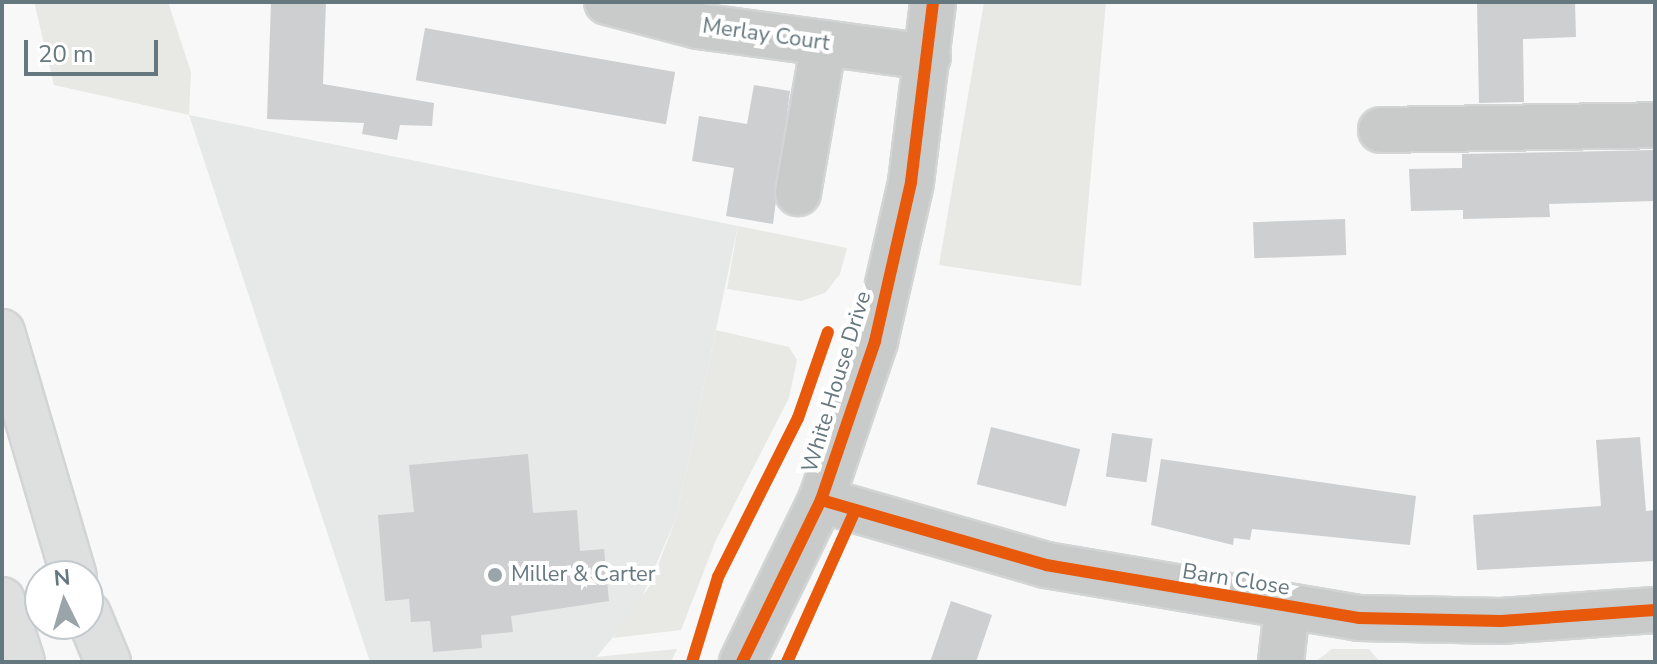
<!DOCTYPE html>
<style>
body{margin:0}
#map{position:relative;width:1657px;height:664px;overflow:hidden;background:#f8f8f8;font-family:"Nunito Sans",sans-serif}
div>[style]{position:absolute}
.built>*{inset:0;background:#e7e8e8}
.green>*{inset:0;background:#e8e9e5}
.building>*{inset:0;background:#cdcfd0;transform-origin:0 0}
.roads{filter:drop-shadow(2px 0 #d3d4d5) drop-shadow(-2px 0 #d3d4d5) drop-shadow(0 2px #d3d4d5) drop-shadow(0 -2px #d3d4d5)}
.minor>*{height:44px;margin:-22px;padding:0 22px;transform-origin:22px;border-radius:22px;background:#c9cbcb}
.major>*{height:44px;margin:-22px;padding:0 22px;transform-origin:22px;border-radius:22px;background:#dedfdf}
.cycleway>*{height:12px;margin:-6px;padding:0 6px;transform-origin:6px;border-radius:6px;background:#e8590c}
.dots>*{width:22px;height:22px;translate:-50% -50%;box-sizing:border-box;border:4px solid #fff;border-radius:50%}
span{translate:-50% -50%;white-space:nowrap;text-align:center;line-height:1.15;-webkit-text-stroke:8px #fff;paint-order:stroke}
.street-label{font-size:22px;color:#66787f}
.poi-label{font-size:22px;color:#66787f}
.left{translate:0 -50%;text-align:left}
.frame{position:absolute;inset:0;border:4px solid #66787f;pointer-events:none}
.north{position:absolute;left:24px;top:560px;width:80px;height:80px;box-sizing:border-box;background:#fff;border:2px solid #c2c9cc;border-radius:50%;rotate:355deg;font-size:22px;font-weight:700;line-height:32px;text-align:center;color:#66787f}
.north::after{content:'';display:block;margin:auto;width:28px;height:36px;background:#99a5a9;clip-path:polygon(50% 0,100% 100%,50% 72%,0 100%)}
.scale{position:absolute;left:24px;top:40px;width:134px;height:36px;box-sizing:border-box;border:4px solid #66787f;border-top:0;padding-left:10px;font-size:24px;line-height:28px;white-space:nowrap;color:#66787f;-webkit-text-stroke:6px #fff;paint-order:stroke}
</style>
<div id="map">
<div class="built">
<i style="clip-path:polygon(189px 115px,738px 226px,676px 518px,637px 609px,592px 662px,370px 662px)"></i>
</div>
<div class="green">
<i style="clip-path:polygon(34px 2px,168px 2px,191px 72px,189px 115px,54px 85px)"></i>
<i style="clip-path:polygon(984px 2px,1106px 2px,1081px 286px,939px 265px)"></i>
<i style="clip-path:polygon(738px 226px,847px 248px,840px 274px,825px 293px,801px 301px,727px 289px)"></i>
<i style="clip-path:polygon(716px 330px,789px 347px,797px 360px,789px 398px,716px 540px,681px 630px,613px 638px,651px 584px,676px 518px)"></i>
<i style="clip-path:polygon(677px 649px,671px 662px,592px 662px,595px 657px)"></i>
<i style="clip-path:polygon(1332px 649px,1369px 649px,1380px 662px,1315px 662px)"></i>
</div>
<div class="building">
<i style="clip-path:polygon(271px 2px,326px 2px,323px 84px,434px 103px,432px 126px,400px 125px,397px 140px,362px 134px,364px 123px,267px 119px)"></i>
<i style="clip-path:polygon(1477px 2px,1575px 2px,1576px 37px,1523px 39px,1524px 102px,1479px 103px)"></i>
<i style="left:425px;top:28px;width:254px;height:53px;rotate:10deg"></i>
<i style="clip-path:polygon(754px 85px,790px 91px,773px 224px,726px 216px,734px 168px,692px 161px,699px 116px,747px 124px)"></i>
<i style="clip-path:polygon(1655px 150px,1655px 201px,1549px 204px,1550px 217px,1463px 219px,1463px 210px,1411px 211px,1409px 169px,1462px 168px,1462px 154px)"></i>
<i style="left:1345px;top:219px;width:36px;height:92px;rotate:88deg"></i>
<i style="left:991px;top:427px;width:92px;height:59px;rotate:14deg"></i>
<i style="left:1112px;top:433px;width:41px;height:44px;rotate:8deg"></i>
<i style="clip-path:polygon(1640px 437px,1646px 511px,1655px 510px,1655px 561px,1477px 570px,1473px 515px,1601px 506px,1596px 440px)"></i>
<i style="clip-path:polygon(528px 454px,533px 513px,577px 510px,580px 551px,604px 549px,609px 601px,511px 616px,513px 632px,481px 635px,482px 648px,433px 652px,430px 621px,411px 622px,409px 599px,385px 601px,378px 515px,414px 512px,409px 465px)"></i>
<i style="clip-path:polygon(1161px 459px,1416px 496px,1410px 545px,1252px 529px,1250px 540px,1234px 538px,1233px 545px,1151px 525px)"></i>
<i style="clip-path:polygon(951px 601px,992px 615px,976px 662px,930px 662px)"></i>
</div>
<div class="roads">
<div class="minor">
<i style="left:607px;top:2px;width:94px;rotate:14.8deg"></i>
<i style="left:698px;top:26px;width:232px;rotate:7.7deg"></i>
<i style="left:1381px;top:130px;width:274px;rotate:-1deg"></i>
<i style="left:798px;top:193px;width:152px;rotate:-80.2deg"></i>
<i style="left:821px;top:500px;width:234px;rotate:16.1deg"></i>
<i style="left:1046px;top:565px;width:317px;rotate:9.6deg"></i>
<i style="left:1359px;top:618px;width:142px;rotate:1.2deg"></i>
<i style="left:1501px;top:621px;width:154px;rotate:-4.1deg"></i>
<i style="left:742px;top:662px;width:180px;rotate:-64deg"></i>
<i style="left:821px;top:500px;width:168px;rotate:-71.2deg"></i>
<i style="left:875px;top:341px;width:163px;rotate:-77.2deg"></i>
<i style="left:911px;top:182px;width:181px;rotate:-83deg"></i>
<i style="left:1281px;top:662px;width:53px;rotate:-83.5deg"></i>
</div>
<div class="major">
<i style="left:2px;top:332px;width:254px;rotate:73.6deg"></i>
<i style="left:2px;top:600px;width:65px;rotate:72.1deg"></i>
<i style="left:88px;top:614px;width:52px;rotate:67.4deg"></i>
</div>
</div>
<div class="cycleway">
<i style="left:821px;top:500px;width:234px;rotate:16.1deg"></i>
<i style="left:1046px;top:565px;width:317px;rotate:9.6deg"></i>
<i style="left:1359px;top:618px;width:142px;rotate:1.2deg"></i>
<i style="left:1501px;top:621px;width:154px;rotate:-4.1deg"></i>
<i style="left:692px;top:662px;width:89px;rotate:-73deg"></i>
<i style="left:718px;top:577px;width:178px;rotate:-63.3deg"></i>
<i style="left:798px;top:418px;width:91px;rotate:-70.8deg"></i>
<i style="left:742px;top:662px;width:180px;rotate:-64deg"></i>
<i style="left:821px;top:500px;width:168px;rotate:-71.2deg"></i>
<i style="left:875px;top:341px;width:163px;rotate:-77.2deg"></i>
<i style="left:911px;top:182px;width:181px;rotate:-83deg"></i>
<i style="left:787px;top:662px;width:166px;rotate:-65.8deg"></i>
</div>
<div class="dots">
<i style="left:495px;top:575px;background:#99a5a9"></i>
</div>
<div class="street-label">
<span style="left:766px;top:35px;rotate:8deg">Merlay Court</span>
<span style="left:837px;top:382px;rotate:-73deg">White House Drive</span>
<span style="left:1236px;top:580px;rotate:9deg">Barn Close</span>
</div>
<div class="poi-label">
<span class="left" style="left:511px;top:575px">Miller &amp; Carter</span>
</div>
<div class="frame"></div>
<div class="north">N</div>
<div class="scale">20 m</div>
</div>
